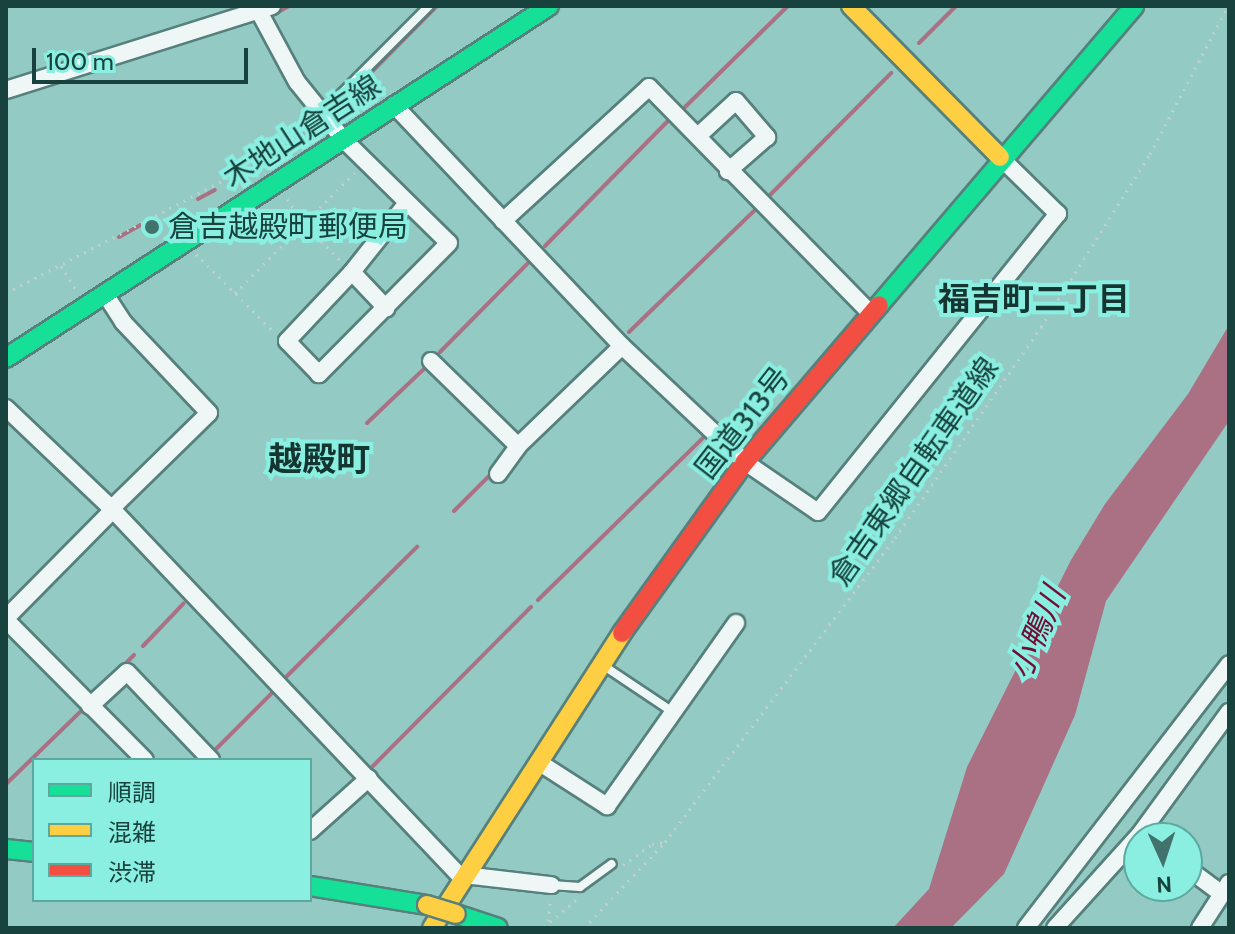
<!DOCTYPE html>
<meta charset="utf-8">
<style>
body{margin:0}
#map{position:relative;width:1235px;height:934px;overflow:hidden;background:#93cac3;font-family:Cabin,"Noto Sans JP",sans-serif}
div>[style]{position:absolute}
.water>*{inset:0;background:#aa7083}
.stream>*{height:4px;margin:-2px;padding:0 2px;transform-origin:2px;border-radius:2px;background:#aa7083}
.path>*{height:3px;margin-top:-1.5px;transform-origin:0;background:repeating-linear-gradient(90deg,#bfd1cf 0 2px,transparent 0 8px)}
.roads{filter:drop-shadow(2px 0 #56807c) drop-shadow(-2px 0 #56807c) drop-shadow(0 2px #56807c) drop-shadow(0 -2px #56807c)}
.lane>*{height:8px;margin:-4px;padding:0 4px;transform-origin:4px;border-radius:4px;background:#eff7f6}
.street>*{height:16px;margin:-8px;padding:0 8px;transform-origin:8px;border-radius:8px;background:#eff7f6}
.fast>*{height:18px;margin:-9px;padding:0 9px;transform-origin:9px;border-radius:9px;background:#16e098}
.slow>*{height:18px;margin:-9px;padding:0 9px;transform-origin:9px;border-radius:9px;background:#ffcf43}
.jam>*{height:18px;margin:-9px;padding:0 9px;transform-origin:9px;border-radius:9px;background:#f24e42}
.bridges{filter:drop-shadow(2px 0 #56807c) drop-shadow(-2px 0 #56807c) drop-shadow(0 2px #56807c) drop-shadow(0 -2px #56807c)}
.slow-bridge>*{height:18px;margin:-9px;padding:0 9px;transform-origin:9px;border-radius:9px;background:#ffcf43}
.dots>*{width:22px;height:22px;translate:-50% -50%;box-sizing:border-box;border:4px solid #8aeee1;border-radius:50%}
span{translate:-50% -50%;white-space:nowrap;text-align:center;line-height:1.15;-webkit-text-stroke:8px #8aeee1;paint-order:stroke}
.street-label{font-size:30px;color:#17423d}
.poi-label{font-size:30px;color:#17423d}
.left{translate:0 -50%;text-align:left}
.neighbourhood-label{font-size:32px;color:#153531;font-weight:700}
.water-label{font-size:32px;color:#730c34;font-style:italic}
.quarter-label{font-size:34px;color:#153531;font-weight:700}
.frame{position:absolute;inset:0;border:8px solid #17423d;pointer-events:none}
.legend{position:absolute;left:32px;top:758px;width:280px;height:144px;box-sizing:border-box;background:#8aeee1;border:2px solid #5ca99f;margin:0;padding:10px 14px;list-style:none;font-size:24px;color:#17423d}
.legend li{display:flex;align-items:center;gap:16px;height:40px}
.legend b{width:40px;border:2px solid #5ca99f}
.north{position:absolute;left:1123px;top:822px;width:80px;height:80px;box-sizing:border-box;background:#8aeee1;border:2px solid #5ca99f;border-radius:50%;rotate:177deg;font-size:22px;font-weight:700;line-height:32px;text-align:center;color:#17423d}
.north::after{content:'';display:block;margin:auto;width:28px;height:36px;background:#42726c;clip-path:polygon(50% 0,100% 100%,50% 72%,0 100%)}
.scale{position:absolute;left:32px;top:48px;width:216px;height:36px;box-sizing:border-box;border:4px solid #17423d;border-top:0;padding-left:10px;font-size:24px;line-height:28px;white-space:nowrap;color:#17423d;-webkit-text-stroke:6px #8aeee1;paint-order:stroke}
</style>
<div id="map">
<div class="water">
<i style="clip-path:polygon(1229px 325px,1229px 421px,1106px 601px,1075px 715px,1004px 874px,951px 928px,893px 928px,929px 889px,967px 767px,1071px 560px,1105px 504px,1188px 394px)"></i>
</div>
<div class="stream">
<i style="left:271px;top:16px;width:21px;rotate:-29deg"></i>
<i style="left:919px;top:43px;width:52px;rotate:-45deg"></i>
<i style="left:682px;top:110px;width:148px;rotate:-44.5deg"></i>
<i style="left:329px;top:115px;width:153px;rotate:-45.3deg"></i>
<i style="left:234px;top:181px;width:107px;rotate:-34.3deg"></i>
<i style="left:768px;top:197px;width:175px;rotate:-45.2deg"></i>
<i style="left:198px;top:199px;width:19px;rotate:-28deg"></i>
<i style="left:119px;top:237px;width:39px;rotate:-29deg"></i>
<i style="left:545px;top:246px;width:177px;rotate:-45.5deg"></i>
<i style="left:629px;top:332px;width:177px;rotate:-44.1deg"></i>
<i style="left:440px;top:352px;width:132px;rotate:-45.3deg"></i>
<i style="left:367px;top:423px;width:83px;rotate:-43.5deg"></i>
<i style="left:454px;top:511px;width:54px;rotate:-45deg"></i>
<i style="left:538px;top:600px;width:237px;rotate:-44.5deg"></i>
<i style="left:143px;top:646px;width:59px;rotate:-46.4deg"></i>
<i style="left:122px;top:667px;width:17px;rotate:-45deg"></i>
<i style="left:286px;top:677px;width:185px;rotate:-44.8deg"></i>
<i style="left:213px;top:752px;width:85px;rotate:-45deg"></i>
<i style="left:371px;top:768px;width:227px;rotate:-45.2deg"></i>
<i style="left:6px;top:784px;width:106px;rotate:-44.2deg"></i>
</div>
<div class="path">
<i style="left:287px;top:199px;width:30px;rotate:56deg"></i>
<i style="left:304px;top:224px;width:54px;rotate:45deg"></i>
<i style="left:196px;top:254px;width:112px;rotate:45deg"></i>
<i style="left:61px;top:266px;width:28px;rotate:58deg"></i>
<i style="left:6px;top:293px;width:254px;rotate:-27.4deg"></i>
<i style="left:232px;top:176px;width:93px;rotate:-34.5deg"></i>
<i style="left:235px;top:293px;width:172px;rotate:-45.2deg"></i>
<i style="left:623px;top:865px;width:36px;rotate:-36deg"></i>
<i style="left:652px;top:844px;width:12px;rotate:-9deg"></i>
<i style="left:548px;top:921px;width:20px;rotate:-84deg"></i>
<i style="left:544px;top:927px;width:45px;rotate:-40.5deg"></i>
<i style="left:584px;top:928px;width:118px;rotate:-46.7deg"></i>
<i style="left:665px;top:842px;width:381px;rotate:-52.9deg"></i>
<i style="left:895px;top:538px;width:257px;rotate:-55.3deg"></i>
<i style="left:1041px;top:327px;width:204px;rotate:-57.8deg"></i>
<i style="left:1150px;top:154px;width:167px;rotate:-62.2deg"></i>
</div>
<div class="roads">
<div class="lane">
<i style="left:323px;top:112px;width:150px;rotate:-45deg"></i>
<i style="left:607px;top:668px;width:79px;rotate:33.7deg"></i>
<i style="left:551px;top:885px;width:29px;rotate:4deg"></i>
<i style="left:580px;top:887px;width:39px;rotate:-36deg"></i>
</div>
<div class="street">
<i style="left:256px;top:6px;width:86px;rotate:61.7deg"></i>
<i style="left:297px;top:82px;width:73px;rotate:51.1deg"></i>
<i style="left:343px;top:139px;width:148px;rotate:44.5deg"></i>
<i style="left:449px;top:243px;width:185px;rotate:134.8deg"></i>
<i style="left:319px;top:374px;width:46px;rotate:-134.1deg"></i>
<i style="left:287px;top:341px;width:95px;rotate:-46.7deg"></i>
<i style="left:352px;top:272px;width:87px;rotate:-51.5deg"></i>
<i style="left:6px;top:90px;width:279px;rotate:-17.5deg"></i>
<i style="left:394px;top:105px;width:332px;rotate:46.6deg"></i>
<i style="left:622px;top:346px;width:169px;rotate:43.3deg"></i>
<i style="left:745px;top:462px;width:88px;rotate:34.4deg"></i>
<i style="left:818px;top:512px;width:383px;rotate:-51.2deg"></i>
<i style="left:1058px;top:214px;width:81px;rotate:-135.5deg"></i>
<i style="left:699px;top:135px;width:50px;rotate:-42.6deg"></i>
<i style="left:736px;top:101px;width:48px;rotate:49.3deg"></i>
<i style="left:767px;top:137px;width:52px;rotate:138.9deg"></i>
<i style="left:503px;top:221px;width:198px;rotate:-42.5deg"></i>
<i style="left:649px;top:87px;width:315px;rotate:45.6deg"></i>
<i style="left:352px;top:272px;width:50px;rotate:46.6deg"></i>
<i style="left:105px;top:294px;width:33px;rotate:57deg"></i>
<i style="left:123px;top:322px;width:125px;rotate:46.6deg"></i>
<i style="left:209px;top:413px;width:136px;rotate:135.6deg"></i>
<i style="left:431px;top:361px;width:122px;rotate:44.3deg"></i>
<i style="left:6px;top:408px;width:148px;rotate:43.6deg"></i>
<i style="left:113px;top:510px;width:507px;rotate:46.52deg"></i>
<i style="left:498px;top:474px;width:34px;rotate:-54deg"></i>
<i style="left:518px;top:446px;width:144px;rotate:-43.9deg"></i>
<i style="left:6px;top:618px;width:152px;rotate:-45.3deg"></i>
<i style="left:6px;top:620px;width:197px;rotate:45.2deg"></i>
<i style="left:90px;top:706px;width:50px;rotate:-42.6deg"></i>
<i style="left:127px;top:672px;width:122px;rotate:46.3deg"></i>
<i style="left:540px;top:763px;width:80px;rotate:32.7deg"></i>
<i style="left:607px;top:806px;width:224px;rotate:-54.8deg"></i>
<i style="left:310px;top:831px;width:79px;rotate:-41.9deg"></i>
<i style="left:1187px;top:868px;width:44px;rotate:36.6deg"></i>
<i style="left:1222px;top:894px;width:13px;rotate:-58deg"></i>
<i style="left:464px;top:875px;width:88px;rotate:6.6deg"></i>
<i style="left:1026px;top:928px;width:333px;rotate:-52.4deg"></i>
<i style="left:1055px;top:928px;width:127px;rotate:-47.9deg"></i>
<i style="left:1140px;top:834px;width:151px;rotate:-53.9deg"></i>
<i style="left:1200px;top:928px;width:40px;rotate:-57.1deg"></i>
</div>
<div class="fast">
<i style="left:879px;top:305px;width:393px;rotate:-49.5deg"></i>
<i style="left:6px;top:358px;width:647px;rotate:-32.95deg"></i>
<i style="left:6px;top:849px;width:28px;rotate:6deg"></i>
<i style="left:310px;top:886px;width:119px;rotate:9.2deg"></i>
<i style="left:456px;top:914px;width:44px;rotate:18.4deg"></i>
</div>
<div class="slow">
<i style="left:851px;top:6px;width:212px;rotate:45.4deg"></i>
<i style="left:432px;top:928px;width:351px;rotate:-57.2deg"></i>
</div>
<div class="jam">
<i style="left:622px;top:633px;width:211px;rotate:-54.3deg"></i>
<i style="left:745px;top:462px;width:206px;rotate:-49.5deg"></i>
</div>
</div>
<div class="bridges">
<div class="slow-bridge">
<i style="left:427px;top:905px;width:30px;rotate:17deg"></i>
</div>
</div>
<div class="dots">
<i style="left:152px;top:227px;background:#42726c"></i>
</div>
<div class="street-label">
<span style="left:302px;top:132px;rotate:-33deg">木地山倉吉線</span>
<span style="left:743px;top:423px;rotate:-52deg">国道313号</span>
<span style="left:914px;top:472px;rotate:-55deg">倉吉東郷自転車道線</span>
</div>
<div class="poi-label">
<span class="left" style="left:168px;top:227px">倉吉越殿町郵便局</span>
</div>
<div class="neighbourhood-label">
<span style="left:1034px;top:299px">福吉町二丁目</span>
</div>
<div class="water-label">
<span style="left:1037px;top:633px;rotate:-67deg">小鴨川</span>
</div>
<div class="quarter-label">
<span style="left:319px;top:460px">越殿町</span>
</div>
<div class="frame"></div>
<ul class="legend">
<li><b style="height:10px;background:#16e098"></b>順調</li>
<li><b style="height:10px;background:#ffcf43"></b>混雑</li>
<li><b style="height:10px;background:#f24e42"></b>渋滞</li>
</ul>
<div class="north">N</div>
<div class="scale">100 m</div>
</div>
